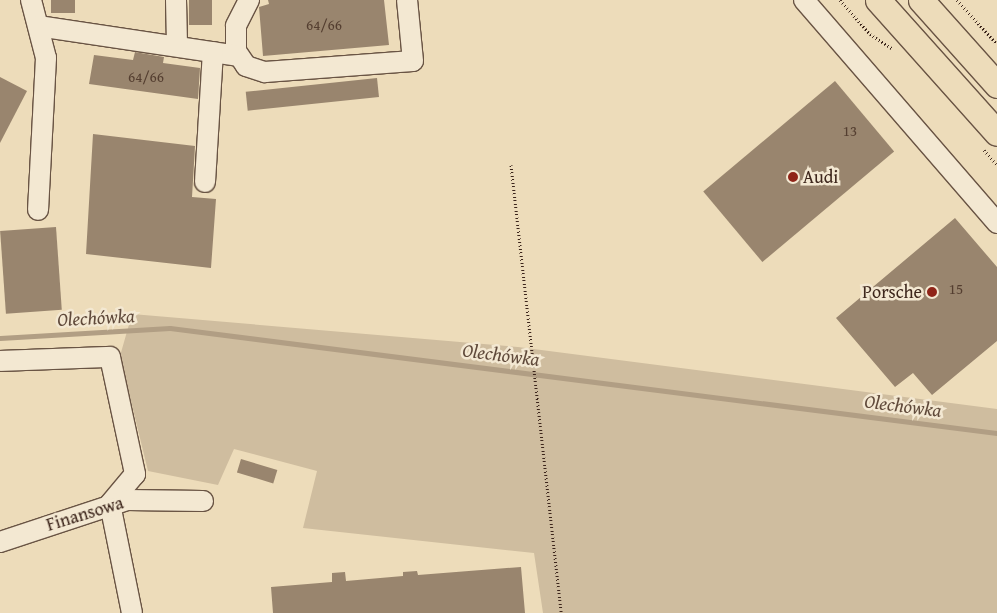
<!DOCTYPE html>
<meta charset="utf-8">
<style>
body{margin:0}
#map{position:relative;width:997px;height:613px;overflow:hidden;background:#eddcba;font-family:"Gentium Book Plus",serif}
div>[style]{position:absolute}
.green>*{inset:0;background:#cfbd9f}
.stream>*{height:5px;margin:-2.5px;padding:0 2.5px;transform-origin:2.5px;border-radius:2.5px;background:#b19e84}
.building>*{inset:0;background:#99856e;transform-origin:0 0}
.path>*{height:3px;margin-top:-1.5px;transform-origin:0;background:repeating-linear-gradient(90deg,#3d261c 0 1px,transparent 0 3.5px)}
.roads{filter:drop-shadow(1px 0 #695444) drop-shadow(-1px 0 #695444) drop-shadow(0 1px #695444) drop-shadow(0 -1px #695444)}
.minor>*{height:20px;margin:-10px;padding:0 10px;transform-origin:10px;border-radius:10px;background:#f3e8d2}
.major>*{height:25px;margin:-12.5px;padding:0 12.5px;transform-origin:12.5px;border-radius:12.5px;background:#eddcba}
.dots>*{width:14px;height:14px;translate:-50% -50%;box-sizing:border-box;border:2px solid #f3e8d2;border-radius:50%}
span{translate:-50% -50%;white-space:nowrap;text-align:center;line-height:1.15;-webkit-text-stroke:5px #f3e8d2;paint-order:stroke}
.number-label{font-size:15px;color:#543e30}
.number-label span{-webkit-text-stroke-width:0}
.poi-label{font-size:18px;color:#3d261c}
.left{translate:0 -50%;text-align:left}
.right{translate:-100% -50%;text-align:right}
.street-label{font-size:18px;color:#3d261c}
.water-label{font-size:19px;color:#604a3b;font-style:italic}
</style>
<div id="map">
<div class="green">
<i style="clip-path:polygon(132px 314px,518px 347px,997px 409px,997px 613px,543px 613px,534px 553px,303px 528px,317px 471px,234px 449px,218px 485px,148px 471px,120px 356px)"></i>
</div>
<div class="stream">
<i style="left:0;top:338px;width:170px;rotate:-3.4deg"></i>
<i style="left:170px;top:328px;width:834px;rotate:7.24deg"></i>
</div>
<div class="building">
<i style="left:51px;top:0;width:24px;height:13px"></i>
<i style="left:189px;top:0;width:23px;height:25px"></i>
<i style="clip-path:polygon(268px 0,384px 0,389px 45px,263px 56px,259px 7px,269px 4px)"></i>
<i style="clip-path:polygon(135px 52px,164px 57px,163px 63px,200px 68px,198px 99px,89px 84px,94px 55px,133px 60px)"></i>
<i style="clip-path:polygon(0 77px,27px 91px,0 143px)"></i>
<i style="left:377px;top:78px;width:19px;height:132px;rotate:84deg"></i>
<i style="left:835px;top:81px;width:92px;height:172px;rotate:50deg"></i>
<i style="clip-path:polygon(93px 134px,195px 146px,192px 197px,216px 199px,211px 268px,86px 254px)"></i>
<i style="clip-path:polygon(955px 218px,997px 267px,997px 341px,932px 395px,913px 373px,895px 387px,836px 318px)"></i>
<i style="left:56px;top:227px;width:83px;height:56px;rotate:86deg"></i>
<i style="left:241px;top:459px;width:38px;height:14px;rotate:17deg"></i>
<i style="clip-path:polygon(521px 567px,525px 613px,273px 613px,271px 587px,332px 582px,332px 573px,345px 572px,346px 581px,403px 576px,403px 572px,417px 571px,418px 575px)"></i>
</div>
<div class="path">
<i style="left:840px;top:0;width:45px;rotate:48.6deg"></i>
<i style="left:870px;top:34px;width:27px;rotate:33deg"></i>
<i style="left:957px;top:0;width:59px;rotate:47.7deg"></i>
<i style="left:984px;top:150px;width:20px;rotate:49deg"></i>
<i style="left:511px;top:165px;width:451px;rotate:83.6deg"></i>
</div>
<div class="roads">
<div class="minor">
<i style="left:31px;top:0;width:60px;rotate:75.5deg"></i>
<i style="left:46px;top:58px;width:152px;rotate:93deg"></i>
<i style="left:176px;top:0;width:44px;rotate:88.7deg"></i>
<i style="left:249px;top:0;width:29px;rotate:117deg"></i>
<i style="left:236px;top:26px;width:25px;rotate:90deg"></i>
<i style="left:236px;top:51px;width:18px;rotate:56deg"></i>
<i style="left:246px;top:66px;width:20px;rotate:18deg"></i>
<i style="left:265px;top:72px;width:148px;rotate:-4.3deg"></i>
<i style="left:413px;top:61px;width:61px;rotate:-95.6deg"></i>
<i style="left:804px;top:0;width:295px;rotate:49.1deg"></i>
<i style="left:38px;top:26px;width:202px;rotate:8.5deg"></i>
<i style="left:205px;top:182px;width:130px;rotate:-86.5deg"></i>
<i style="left:0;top:361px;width:110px;rotate:-2.1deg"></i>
<i style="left:110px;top:357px;width:120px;rotate:77.9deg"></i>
<i style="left:135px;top:474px;width:39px;rotate:130deg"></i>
<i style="left:110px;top:504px;width:111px;rotate:78.6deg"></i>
<i style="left:0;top:542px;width:134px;rotate:-18.3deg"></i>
<i style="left:127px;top:500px;width:76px;rotate:0.8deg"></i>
</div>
<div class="major">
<i style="left:878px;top:0;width:178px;rotate:48.2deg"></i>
<i style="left:921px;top:0;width:114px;rotate:48.2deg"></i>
</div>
</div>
<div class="dots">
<i style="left:793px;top:177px;background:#8f2418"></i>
<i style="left:932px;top:292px;background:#8f2418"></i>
</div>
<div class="number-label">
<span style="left:324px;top:25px">64/66</span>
<span style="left:146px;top:77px">64/66</span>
<span style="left:850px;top:131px">13</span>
<span style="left:956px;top:289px">15</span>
</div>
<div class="poi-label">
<span class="left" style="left:803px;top:177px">Audi</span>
<span class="right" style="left:922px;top:292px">Porsche</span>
</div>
<div class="street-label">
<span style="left:85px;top:514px;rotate:-17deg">Finansowa</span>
</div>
<div class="water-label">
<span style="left:96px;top:318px;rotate:-3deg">Olechówka</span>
<span style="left:501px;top:355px;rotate:7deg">Olechówka</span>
<span style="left:903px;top:406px;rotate:7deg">Olechówka</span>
</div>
</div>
